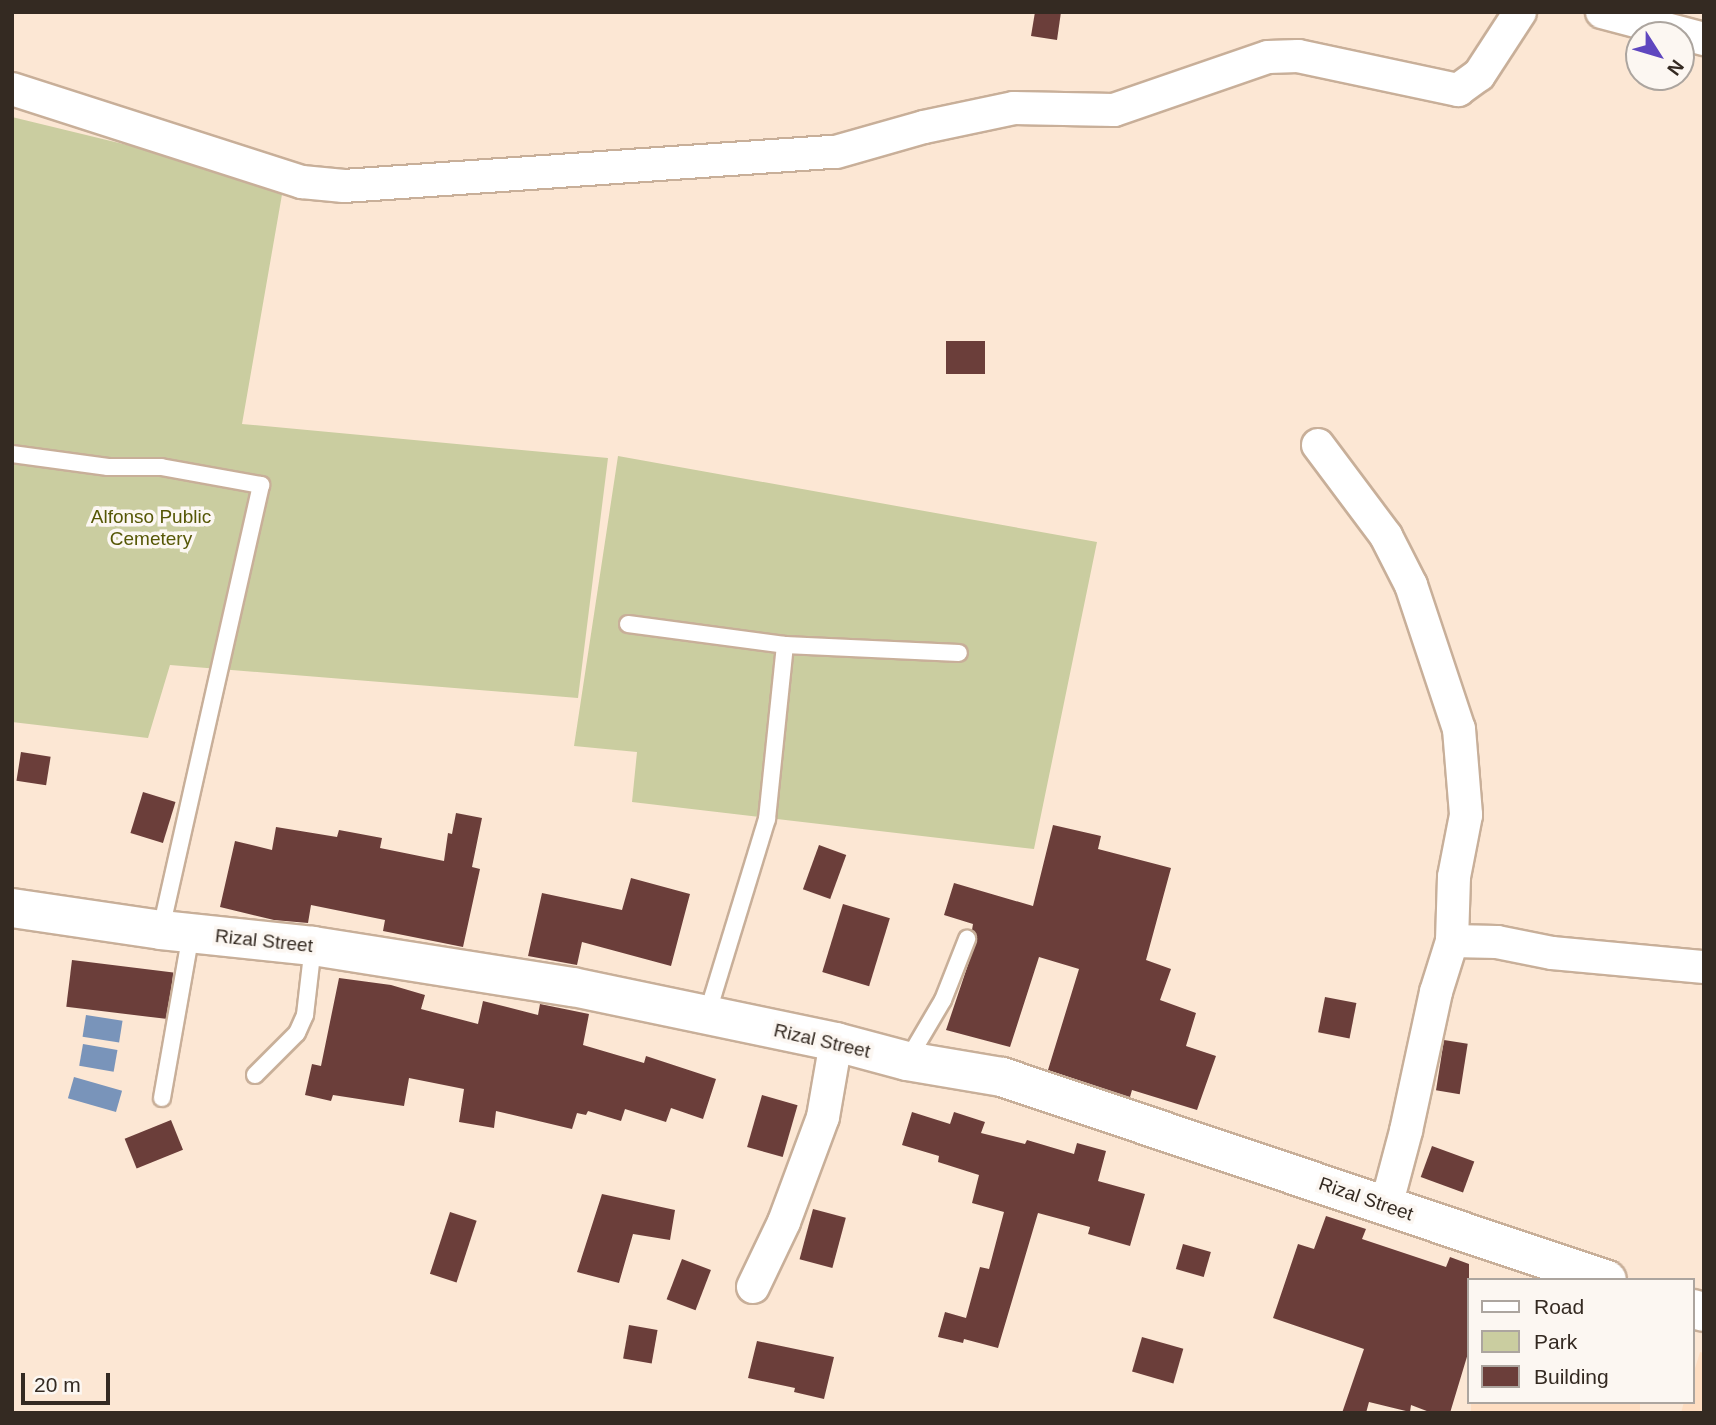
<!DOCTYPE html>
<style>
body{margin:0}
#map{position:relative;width:1716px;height:1425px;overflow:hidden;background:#fce7d4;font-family:Arial,sans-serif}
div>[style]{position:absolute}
.built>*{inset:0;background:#feddc1;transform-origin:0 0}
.green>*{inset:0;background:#cacda0}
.water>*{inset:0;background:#7994ba;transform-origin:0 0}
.building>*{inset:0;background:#6b3e3a;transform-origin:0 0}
.roads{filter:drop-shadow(2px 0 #c8af99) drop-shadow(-2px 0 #c8af99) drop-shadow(0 2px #c8af99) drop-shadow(0 -2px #c8af99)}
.service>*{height:16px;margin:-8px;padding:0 8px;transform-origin:8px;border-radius:8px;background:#fff}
.minor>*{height:32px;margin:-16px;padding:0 16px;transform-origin:16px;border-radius:16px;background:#fff}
.tertiary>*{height:38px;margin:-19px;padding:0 19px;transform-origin:19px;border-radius:19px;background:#fff}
span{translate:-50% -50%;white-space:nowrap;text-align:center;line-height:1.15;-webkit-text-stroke:7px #fcf7f2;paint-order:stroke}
.park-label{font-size:19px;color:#565706}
.street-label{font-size:19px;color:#342a22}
.frame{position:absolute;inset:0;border:14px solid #342a22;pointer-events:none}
.legend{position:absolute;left:1467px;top:1278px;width:228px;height:126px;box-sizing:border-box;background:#fcf7f2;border:2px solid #aca59f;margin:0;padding:9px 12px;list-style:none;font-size:21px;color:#342a22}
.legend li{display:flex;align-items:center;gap:14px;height:35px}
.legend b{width:35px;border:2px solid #aca59f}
.north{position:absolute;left:1625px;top:21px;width:70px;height:70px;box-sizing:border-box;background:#fcf7f2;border:2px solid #aca59f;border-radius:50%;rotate:127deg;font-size:19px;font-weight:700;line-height:28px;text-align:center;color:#342a22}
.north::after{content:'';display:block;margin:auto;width:24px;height:32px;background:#5f47bf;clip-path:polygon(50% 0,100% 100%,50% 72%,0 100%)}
.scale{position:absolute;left:21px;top:1373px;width:89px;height:32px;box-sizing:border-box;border:4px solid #342a22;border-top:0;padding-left:9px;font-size:21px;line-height:24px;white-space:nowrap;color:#342a22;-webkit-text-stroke:5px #fcf7f2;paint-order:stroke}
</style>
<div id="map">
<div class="built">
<i style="clip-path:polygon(1700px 1352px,1704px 1353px,1704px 1413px,1681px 1413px,1684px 1402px,1693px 1402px,1693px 1375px)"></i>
<i style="left:1471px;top:1402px;width:169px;height:11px"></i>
</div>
<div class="green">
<i style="clip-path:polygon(12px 117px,284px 183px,242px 424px,608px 458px,578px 698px,170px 665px,148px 738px,12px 722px)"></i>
<i style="clip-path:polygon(618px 456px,1097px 542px,1034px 849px,632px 802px,637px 752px,574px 746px)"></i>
</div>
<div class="water">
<i style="left:86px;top:1015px;width:37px;height:22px;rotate:9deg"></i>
<i style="left:83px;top:1044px;width:35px;height:22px;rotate:10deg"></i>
<i style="left:74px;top:1077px;width:50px;height:22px;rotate:16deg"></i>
</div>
<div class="building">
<i style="clip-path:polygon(1035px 12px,1061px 12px,1057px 40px,1031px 36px)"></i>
<i style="left:946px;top:341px;width:39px;height:33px"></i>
<i style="left:21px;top:752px;width:30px;height:29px;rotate:9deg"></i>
<i style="left:143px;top:792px;width:34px;height:43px;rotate:17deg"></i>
<i style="clip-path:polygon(456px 813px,482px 818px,472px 867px,480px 869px,463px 947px,383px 931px,385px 920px,311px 905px,308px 923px,274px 920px,220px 907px,235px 841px,272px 850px,276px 827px,337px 837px,339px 830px,382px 838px,380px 848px,444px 861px,448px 833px,452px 834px)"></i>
<i style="clip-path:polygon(1053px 825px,1101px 836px,1098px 849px,1171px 868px,1146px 960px,1171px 969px,1160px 1000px,1196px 1013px,1186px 1046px,1216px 1056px,1197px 1110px,1132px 1090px,1130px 1097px,1048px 1070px,1079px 969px,1039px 957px,1010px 1047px,946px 1030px,977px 938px,972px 930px,973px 924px,944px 915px,954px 883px,1033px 906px)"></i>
<i style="left:819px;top:845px;width:29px;height:47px;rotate:20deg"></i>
<i style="clip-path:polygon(631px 878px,690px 894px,671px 966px,582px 942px,577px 965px,528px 956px,542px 893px,622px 910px)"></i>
<i style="left:843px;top:904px;width:49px;height:71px;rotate:17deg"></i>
<i style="left:72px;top:960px;width:102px;height:47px;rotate:7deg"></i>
<i style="clip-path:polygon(339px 978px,391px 985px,425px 995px,421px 1009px,478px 1024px,483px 1001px,538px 1015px,540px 1004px,589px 1014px,583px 1045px,644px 1063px,646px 1056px,716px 1079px,703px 1119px,671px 1108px,666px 1122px,625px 1109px,621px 1121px,588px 1111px,586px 1115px,577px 1113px,572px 1129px,496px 1111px,494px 1128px,459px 1122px,464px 1089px,409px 1078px,404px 1106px,333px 1095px,331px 1101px,305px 1095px,312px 1064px,321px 1066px)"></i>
<i style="left:1325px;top:997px;width:32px;height:36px;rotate:11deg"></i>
<i style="left:1444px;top:1040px;width:24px;height:51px;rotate:9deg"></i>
<i style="left:762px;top:1095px;width:37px;height:54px;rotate:16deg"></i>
<i style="clip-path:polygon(912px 1112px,950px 1124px,954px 1112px,985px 1122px,981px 1133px,1025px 1144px,1027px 1140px,1074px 1154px,1077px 1143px,1106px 1151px,1098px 1181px,1145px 1194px,1130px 1246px,1088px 1234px,1090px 1227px,1038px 1213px,998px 1348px,964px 1339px,963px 1343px,938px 1337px,945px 1312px,966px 1318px,980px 1267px,989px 1269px,1004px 1212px,972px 1203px,979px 1175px,938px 1162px,939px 1156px,902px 1145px)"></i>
<i style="left:171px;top:1120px;width:32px;height:50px;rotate:68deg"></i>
<i style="left:1432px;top:1146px;width:45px;height:33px;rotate:20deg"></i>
<i style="clip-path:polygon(602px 1194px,675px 1210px,670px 1240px,633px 1234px,619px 1283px,577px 1272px)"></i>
<i style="left:813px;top:1209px;width:34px;height:52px;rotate:15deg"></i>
<i style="left:450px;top:1212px;width:28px;height:65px;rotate:18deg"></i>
<i style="clip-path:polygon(1326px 1216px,1366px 1229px,1362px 1239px,1446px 1267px,1450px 1257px,1469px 1264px,1469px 1350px,1450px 1413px,1432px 1413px,1411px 1405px,1410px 1412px,1369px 1402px,1366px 1413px,1342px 1413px,1364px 1349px,1273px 1318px,1298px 1244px,1314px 1249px)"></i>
<i style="left:1183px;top:1244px;width:29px;height:26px;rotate:16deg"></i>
<i style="left:682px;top:1259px;width:31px;height:43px;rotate:21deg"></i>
<i style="left:629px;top:1325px;width:29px;height:34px;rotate:10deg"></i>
<i style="left:1142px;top:1337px;width:43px;height:36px;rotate:16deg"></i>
<i style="clip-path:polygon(757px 1341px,834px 1357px,824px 1399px,794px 1392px,795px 1388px,748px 1378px)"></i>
</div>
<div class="roads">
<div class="service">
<i style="left:12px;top:454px;width:97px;rotate:7.7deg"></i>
<i style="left:108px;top:467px;width:53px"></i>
<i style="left:161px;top:467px;width:102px;rotate:10.2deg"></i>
<i style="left:261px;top:485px;width:456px;rotate:102.7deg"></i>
<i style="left:628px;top:624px;width:158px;rotate:7.6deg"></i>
<i style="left:785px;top:645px;width:174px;rotate:2.6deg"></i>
<i style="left:707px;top:1015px;width:205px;rotate:-73deg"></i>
<i style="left:767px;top:819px;width:175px;rotate:-84.1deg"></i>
<i style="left:907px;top:1061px;width:71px;rotate:-59.5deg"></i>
<i style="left:943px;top:1000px;width:66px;rotate:-68.5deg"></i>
<i style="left:255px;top:1075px;width:59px;rotate:-45deg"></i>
<i style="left:297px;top:1033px;width:20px;rotate:-66deg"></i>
<i style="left:305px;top:1015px;width:69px;rotate:-83.4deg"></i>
<i style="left:162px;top:1098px;width:168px;rotate:-80deg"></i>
</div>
<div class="minor">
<i style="left:1602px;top:12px;width:106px;rotate:14.8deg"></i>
<i style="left:12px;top:89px;width:305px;rotate:17.8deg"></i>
<i style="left:302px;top:182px;width:42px;rotate:5.4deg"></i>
<i style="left:344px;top:186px;width:493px;rotate:-4deg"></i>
<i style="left:836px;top:152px;width:91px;rotate:-15.9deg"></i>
<i style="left:924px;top:127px;width:92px;rotate:-11.9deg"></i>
<i style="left:1014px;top:108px;width:100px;rotate:1.1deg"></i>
<i style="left:1114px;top:110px;width:163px;rotate:-19deg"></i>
<i style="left:1268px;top:57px;width:30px;rotate:-2deg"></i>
<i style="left:1298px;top:56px;width:164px;rotate:12deg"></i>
<i style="left:1458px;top:90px;width:26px;rotate:-36deg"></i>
<i style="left:1479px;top:75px;width:75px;rotate:-56.9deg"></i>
<i style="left:1318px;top:445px;width:114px;rotate:53.2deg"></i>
<i style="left:1386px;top:536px;width:55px;rotate:63deg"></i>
<i style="left:1411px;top:585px;width:152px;rotate:71.6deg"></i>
<i style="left:1459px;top:729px;width:86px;rotate:85.3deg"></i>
<i style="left:1466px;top:815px;width:63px;rotate:101deg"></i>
<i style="left:1454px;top:877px;width:64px;rotate:91.8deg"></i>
<i style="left:1452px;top:941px;width:53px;rotate:107.4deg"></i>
<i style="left:1436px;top:992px;width:142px;rotate:102.2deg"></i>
<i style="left:1406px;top:1131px;width:78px;rotate:104.9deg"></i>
<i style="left:1452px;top:941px;width:45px;rotate:1.3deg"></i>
<i style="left:1497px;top:942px;width:56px;rotate:11.3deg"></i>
<i style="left:1552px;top:953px;width:153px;rotate:5.3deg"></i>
<i style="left:753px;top:1287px;width:72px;rotate:-64.5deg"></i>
<i style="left:784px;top:1222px;width:112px;rotate:-69.6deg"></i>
<i style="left:823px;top:1117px;width:76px;rotate:-80.2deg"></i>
</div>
<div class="tertiary">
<i style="left:12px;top:908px;width:151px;rotate:8.4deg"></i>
<i style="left:161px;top:930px;width:153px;rotate:6deg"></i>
<i style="left:313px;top:946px;width:263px;rotate:9deg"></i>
<i style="left:573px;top:987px;width:269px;rotate:11.8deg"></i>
<i style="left:836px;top:1042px;width:73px;rotate:15deg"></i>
<i style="left:907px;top:1061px;width:96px;rotate:9.6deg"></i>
<i style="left:1002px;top:1077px;width:638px;rotate:18.55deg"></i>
<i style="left:1693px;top:1309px;width:11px;rotate:15deg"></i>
</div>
</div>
<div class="park-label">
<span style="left:151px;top:528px">Alfonso Public<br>Cemetery</span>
</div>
<div class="street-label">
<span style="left:264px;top:941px;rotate:6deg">Rizal Street</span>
<span style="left:822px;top:1041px;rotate:13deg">Rizal Street</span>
<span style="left:1366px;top:1199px;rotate:19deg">Rizal Street</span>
</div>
<div class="frame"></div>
<ul class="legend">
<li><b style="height:9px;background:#fff"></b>Road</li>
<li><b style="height:19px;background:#cacda0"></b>Park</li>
<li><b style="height:19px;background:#6b3e3a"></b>Building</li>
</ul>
<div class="north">N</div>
<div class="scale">20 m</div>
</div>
